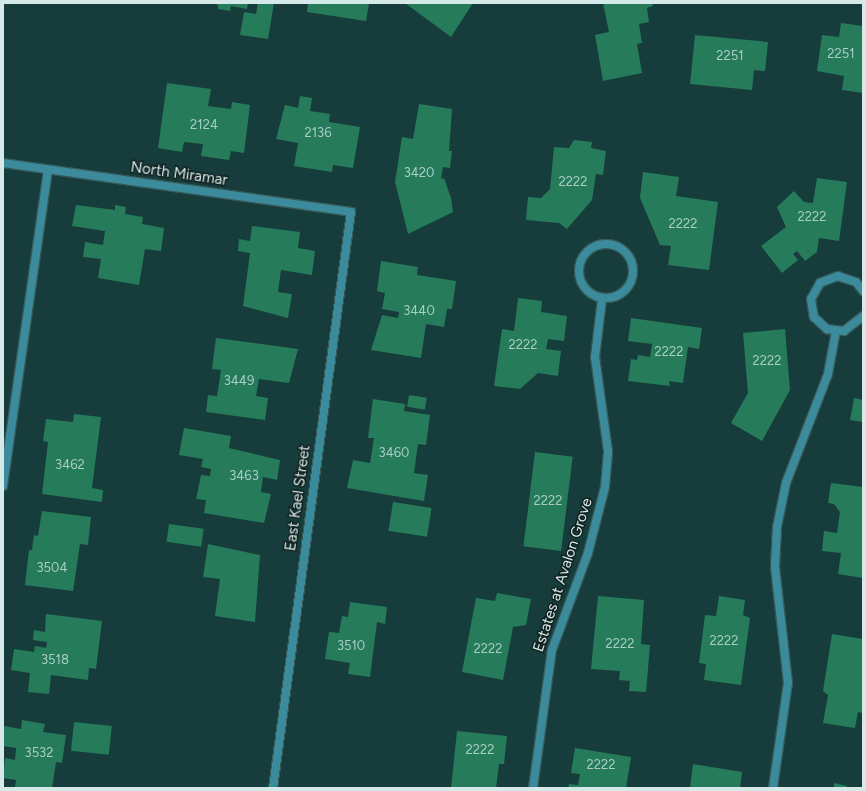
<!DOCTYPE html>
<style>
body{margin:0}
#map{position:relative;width:866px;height:791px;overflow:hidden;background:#163d3b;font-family:Figtree,sans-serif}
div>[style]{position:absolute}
.building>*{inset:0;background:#267b5b;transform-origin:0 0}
.roads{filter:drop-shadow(1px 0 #355957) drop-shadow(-1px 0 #355957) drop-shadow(0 1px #355957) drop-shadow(0 -1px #355957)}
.minor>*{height:8px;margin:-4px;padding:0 4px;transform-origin:4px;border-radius:4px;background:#3c8b9c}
.minor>.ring{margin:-4px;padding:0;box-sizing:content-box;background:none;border:8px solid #3c8b9c;border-radius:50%}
span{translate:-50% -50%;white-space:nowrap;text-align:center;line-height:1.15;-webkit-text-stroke:3px #112120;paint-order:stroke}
.number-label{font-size:13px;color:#a9cec5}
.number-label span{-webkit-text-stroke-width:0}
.street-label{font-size:15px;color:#d5eae8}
.frame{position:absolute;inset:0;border:4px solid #d5eae8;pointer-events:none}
</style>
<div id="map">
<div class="building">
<i style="clip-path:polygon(213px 3px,248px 3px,247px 9px,231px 6px,230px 11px,218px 9px,218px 5px)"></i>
<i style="clip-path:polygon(258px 3px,274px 3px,268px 39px,240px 35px,244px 12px,256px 14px)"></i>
<i style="clip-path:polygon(308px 3px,369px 3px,366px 21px,307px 12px)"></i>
<i style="clip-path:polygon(405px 3px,473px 3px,451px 37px)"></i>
<i style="clip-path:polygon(603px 3px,652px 3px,653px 6px,647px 8px,649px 22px,639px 24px,642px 43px,637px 44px,642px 73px,603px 81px,595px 35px,609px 32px)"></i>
<i style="clip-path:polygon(841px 23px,863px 26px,863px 93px,842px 90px,844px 76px,817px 71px,822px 35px,839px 37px)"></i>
<i style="clip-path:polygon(695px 35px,768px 42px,765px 71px,754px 70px,752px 90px,690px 84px)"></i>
<i style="clip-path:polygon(167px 83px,211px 89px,208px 106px,231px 109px,232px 102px,250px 105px,244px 153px,231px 151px,229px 160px,201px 156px,203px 144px,184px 142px,182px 152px,158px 148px)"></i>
<i style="clip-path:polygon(300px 96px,312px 98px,310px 111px,330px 114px,329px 122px,360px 127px,353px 168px,333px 165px,332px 172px,294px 166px,298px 143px,276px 139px,285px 105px,298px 108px)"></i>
<i style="clip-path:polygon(419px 104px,452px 109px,449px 151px,452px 151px,450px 168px,443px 167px,441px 179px,444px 178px,451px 198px,453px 212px,408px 234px,395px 182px,402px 137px,413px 139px)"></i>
<i style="clip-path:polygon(574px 140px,592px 142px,591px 148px,606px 151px,603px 175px,596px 174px,592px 200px,567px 229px,559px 223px,526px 220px,528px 197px,541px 198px,550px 189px,554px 147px,569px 148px)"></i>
<i style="clip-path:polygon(643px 172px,679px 177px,676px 196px,718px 202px,709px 270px,668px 265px,671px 246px,660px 245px,640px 198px)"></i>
<i style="clip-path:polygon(817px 178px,847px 182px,839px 241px,819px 238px,817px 252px,805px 261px,797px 251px,793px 254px,798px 260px,782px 273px,761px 246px,786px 227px,777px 207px,794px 191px,804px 202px,813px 203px)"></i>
<i style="clip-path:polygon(76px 205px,115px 210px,115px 205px,126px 207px,125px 214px,143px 217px,142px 224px,164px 228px,161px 251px,145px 249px,139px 285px,98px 278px,101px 259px,83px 257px,85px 242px,103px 245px,105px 231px,72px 226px)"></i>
<i style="clip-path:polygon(252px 226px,300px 232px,298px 248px,315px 251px,312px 275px,281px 270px,278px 292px,292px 294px,288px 318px,243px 306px,250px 253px,238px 251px,239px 239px,250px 241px)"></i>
<i style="clip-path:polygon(381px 261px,418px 267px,417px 275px,456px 281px,452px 309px,447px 309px,444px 327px,426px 324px,421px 358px,371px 350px,382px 315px,398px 318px,399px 312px,382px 309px,385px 293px,377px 291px)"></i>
<i style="clip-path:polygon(518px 298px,542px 301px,541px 312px,567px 316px,564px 341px,548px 339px,546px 349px,561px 351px,558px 376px,538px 373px,520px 389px,494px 386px,502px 329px,514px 331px)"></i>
<i style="clip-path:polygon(631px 318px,702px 328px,699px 349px,688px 347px,683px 383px,669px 381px,670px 386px,628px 381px,631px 359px,637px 360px,638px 355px,650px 357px,652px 344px,628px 341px)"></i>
<i style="clip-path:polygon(785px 329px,790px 390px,762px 441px,731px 423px,748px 393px,743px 333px)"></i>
<i style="clip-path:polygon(216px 338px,298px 349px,289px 383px,259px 379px,256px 396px,268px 398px,265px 420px,206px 412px,208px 395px,217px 396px,221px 370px,212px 369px)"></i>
<i style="left:409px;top:395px;width:18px;height:12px;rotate:9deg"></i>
<i style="clip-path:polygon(854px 398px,863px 400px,863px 422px,850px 420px)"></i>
<i style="clip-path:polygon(373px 399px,405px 404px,404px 411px,430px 415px,426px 445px,418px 444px,414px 473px,428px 475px,424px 501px,347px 488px,353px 460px,370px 463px,374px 438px,368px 438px)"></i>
<i style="clip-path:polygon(74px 414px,101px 417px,92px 488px,103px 490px,102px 502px,42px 494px,48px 442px,43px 441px,46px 419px,73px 422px)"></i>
<i style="clip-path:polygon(184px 428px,231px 436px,229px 448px,280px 460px,277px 480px,263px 477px,261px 492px,271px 494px,264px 523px,204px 513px,206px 500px,196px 499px,201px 475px,210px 476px,211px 469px,201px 467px,203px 459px,179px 455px)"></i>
<i style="left:535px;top:452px;width:38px;height:95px;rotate:7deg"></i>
<i style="clip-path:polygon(831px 483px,863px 487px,863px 578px,838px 574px,841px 553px,822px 551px,824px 531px,837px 533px,840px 512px,834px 504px,828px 503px)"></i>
<i style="left:393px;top:502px;width:39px;height:29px;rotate:9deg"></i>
<i style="clip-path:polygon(42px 511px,91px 517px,88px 545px,80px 544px,73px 591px,25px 585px,29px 550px,32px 550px,34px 535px,38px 536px)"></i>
<i style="left:169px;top:524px;width:35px;height:18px;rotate:8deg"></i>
<i style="clip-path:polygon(208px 544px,260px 555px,255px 622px,215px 616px,220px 579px,203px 577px)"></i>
<i style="clip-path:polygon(497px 593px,531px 599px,526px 625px,513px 627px,503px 680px,462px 672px,476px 598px,495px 601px)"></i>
<i style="clip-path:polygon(598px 596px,644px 600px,641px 644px,650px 645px,646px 692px,629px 691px,630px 681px,619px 680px,620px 671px,591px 669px)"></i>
<i style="clip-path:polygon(719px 596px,745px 600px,743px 615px,750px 618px,741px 685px,704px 680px,706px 664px,699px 663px,705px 615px,716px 616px)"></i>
<i style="clip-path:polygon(350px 602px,387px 607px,385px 624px,377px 622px,370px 677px,348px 674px,350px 663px,325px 659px,329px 632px,339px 633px,342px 616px,348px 617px)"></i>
<i style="clip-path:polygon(46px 614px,102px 621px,96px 669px,89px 668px,88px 680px,51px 675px,49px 694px,28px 692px,30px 673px,11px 670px,14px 649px,34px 652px,35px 646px,46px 648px,47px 642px,33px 640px,34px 630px,45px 632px)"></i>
<i style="clip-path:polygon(832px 634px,863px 639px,863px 713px,858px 712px,855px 728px,823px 723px,828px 695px,823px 691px)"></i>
<i style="clip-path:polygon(22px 720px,45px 724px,43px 732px,66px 735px,62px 763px,56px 762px,52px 788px,15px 788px,16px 780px,3px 778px,5px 758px,15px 760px,16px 748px,3px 746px,4px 726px,21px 729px)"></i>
<i style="left:74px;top:722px;width:38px;height:29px;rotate:6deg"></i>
<i style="clip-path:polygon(457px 731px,507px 736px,504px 764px,499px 764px,496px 788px,451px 788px)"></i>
<i style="clip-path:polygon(575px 748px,631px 757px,626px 788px,568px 788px,569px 784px,578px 785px,580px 774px,571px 773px)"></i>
<i style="clip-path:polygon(693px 764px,742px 772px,740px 788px,690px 788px)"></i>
<i style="clip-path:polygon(834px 783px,847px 786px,847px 788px,834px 788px)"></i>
</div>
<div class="roads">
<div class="minor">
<i style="left:3px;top:163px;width:351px;rotate:8deg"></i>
<i style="left:351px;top:212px;width:581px;rotate:97.71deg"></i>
<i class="ring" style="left:579px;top:244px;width:46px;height:46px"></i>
<i style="left:863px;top:291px;width:11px;rotate:-128deg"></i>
<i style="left:856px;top:282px;width:19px;rotate:-162deg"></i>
<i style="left:838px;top:276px;width:19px;rotate:159deg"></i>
<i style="left:820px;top:283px;width:18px;rotate:119deg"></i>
<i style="left:811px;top:299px;width:18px;rotate:81deg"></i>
<i style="left:814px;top:317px;width:18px;rotate:43deg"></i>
<i style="left:827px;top:329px;width:17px;rotate:7deg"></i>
<i style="left:844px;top:331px;width:24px;rotate:-38deg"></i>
<i style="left:3px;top:486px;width:319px;rotate:-81.9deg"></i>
<i style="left:533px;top:788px;width:139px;rotate:-82.2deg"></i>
<i style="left:552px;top:650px;width:103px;rotate:-69.6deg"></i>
<i style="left:588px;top:553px;width:68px;rotate:-75.6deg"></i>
<i style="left:605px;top:487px;width:36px;rotate:-85deg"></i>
<i style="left:608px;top:451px;width:95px;rotate:-97.9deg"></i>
<i style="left:595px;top:357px;width:58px;rotate:-83.1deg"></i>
<i style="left:773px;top:788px;width:106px;rotate:-81.9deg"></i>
<i style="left:788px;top:683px;width:117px;rotate:-96.4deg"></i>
<i style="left:775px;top:567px;width:40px;rotate:-87.1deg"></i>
<i style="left:777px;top:527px;width:45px;rotate:-78.4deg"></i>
<i style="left:786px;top:483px;width:117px;rotate:-68.9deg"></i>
<i style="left:828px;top:374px;width:44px;rotate:-79.5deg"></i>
</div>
</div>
<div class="number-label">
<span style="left:841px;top:54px">2251</span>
<span style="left:730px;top:56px">2251</span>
<span style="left:204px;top:125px">2124</span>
<span style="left:318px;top:133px">2136</span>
<span style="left:419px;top:173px">3420</span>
<span style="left:573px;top:182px">2222</span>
<span style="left:812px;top:217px">2222</span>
<span style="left:683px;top:224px">2222</span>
<span style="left:419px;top:311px">3440</span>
<span style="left:523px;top:345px">2222</span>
<span style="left:669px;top:352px">2222</span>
<span style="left:767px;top:361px">2222</span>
<span style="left:239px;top:381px">3449</span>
<span style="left:394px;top:453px">3460</span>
<span style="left:70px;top:465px">3462</span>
<span style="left:244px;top:476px">3463</span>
<span style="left:548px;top:501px">2222</span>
<span style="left:52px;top:568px">3504</span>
<span style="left:724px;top:641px">2222</span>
<span style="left:620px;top:644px">2222</span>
<span style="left:351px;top:646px">3510</span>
<span style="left:488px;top:649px">2222</span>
<span style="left:55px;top:660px">3518</span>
<span style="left:480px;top:750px">2222</span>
<span style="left:39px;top:753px">3532</span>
<span style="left:601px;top:765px">2222</span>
</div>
<div class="street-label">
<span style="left:179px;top:174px;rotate:8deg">North Miramar</span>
<span style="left:298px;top:498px;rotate:-82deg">East Kael Street</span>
<span style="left:563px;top:575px;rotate:-72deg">Estates at Avalon Grove</span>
</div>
<div class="frame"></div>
</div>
